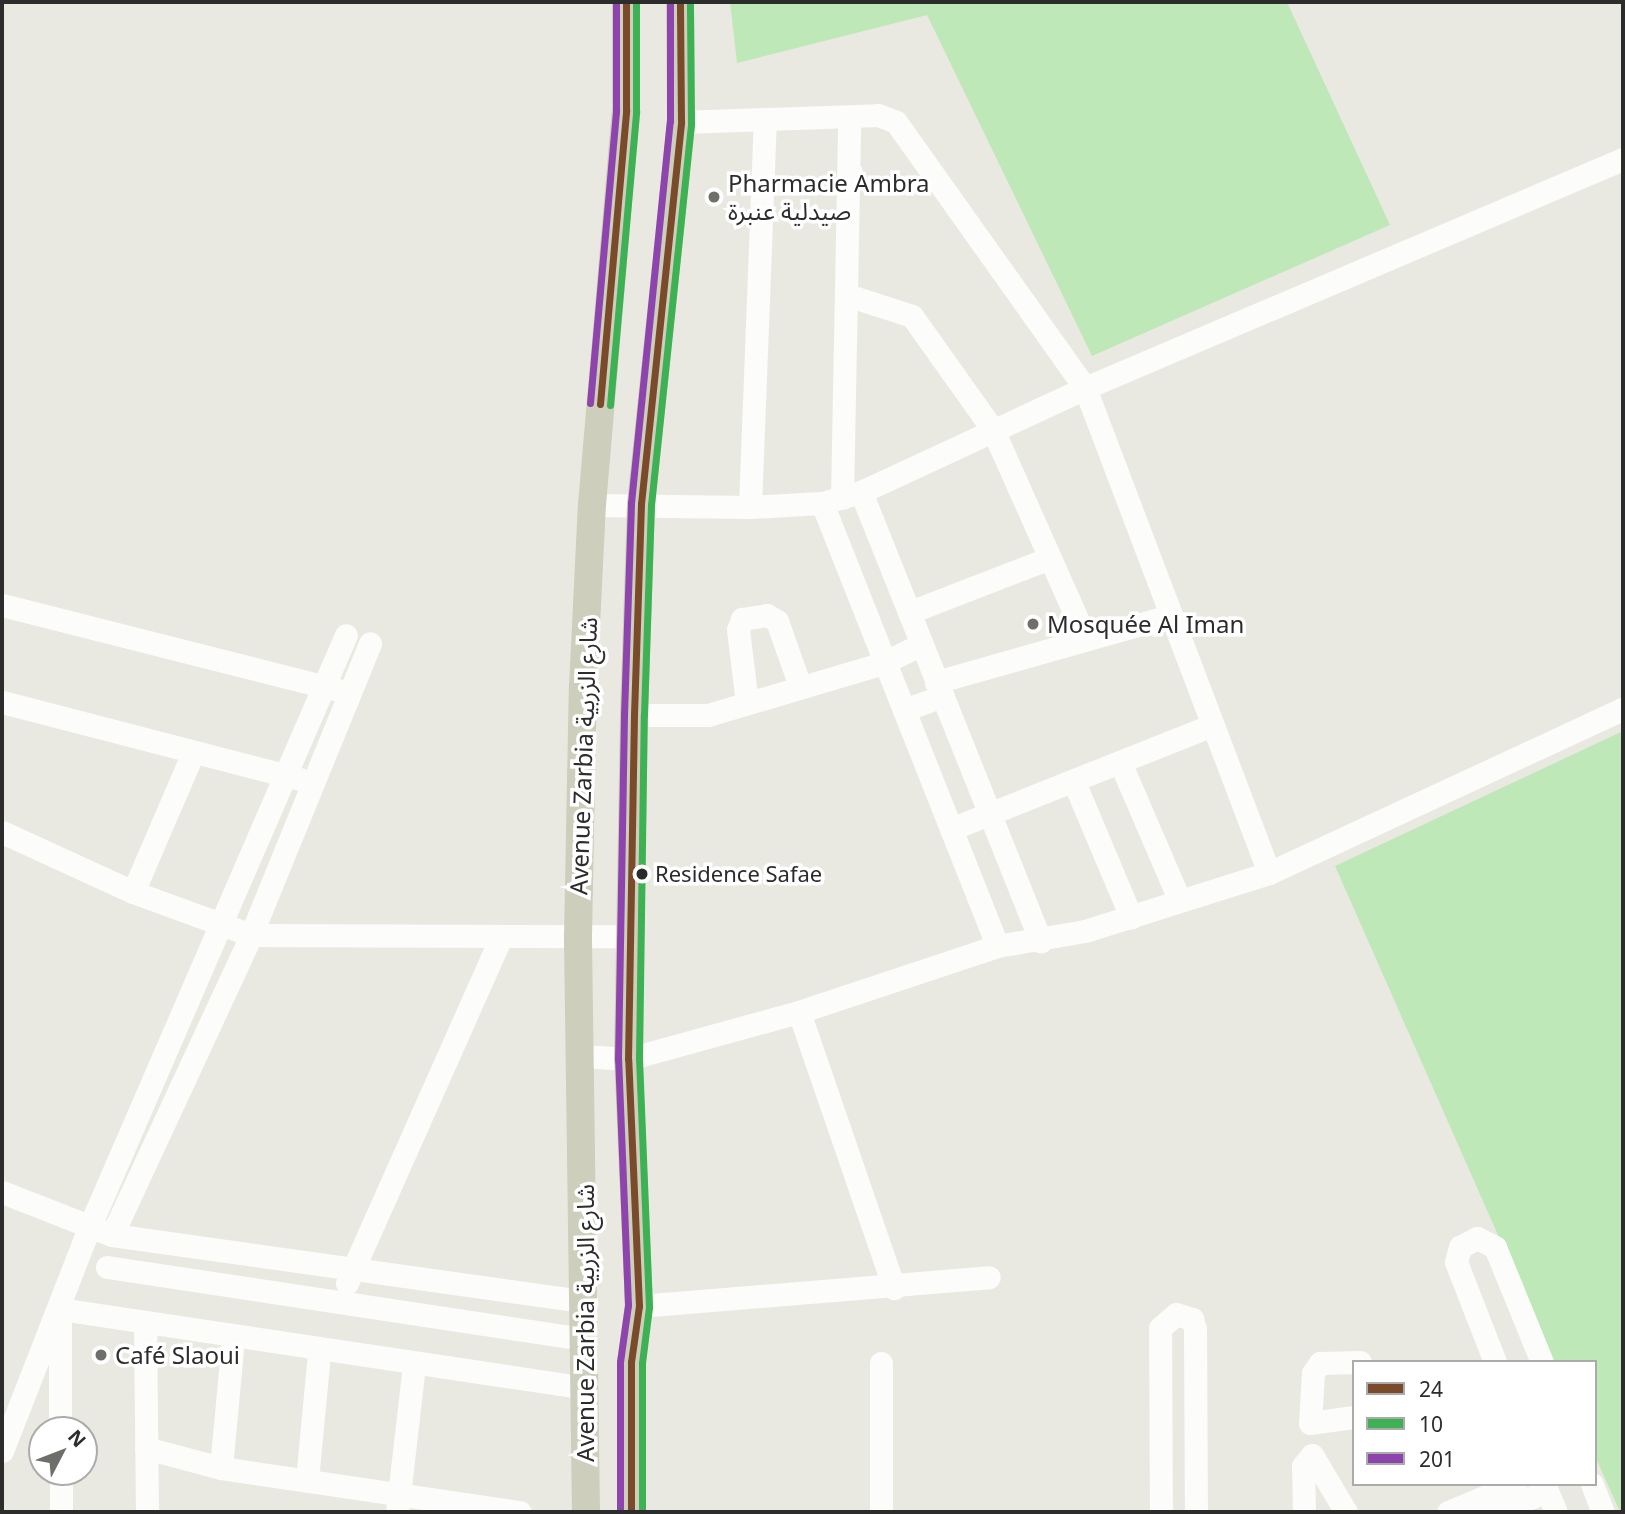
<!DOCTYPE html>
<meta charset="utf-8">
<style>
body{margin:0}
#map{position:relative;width:1625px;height:1514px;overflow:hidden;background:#eae9e1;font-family:"Noto Sans","Noto Sans Arabic",sans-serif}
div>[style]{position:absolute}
.green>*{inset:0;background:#bfe8b8}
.minor>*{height:23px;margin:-11.5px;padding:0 11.5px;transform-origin:11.5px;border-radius:11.5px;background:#fcfcfa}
.major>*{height:28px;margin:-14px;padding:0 14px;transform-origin:14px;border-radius:14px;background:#cecebc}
.bus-1>*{height:7px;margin:-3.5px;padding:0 3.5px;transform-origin:3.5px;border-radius:3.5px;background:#7a4b2a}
.bus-2>*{height:7px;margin:-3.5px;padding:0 3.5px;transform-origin:3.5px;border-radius:3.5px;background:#3db153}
.bus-3>*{height:7px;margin:-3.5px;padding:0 3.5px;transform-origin:3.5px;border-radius:3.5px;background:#8e44ad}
.dots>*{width:19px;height:19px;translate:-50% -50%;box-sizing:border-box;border:4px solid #fff;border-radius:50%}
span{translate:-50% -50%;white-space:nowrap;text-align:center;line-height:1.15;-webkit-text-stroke:7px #fff;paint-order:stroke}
.bus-label{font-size:22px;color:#2c2c2c}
.left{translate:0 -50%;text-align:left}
.poi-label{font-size:24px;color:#2c2c2c}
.street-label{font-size:24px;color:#2c2c2c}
.frame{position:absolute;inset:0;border:4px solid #2c2c2c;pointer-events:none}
.legend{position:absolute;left:1352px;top:1360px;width:245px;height:126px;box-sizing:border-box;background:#fff;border:2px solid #ababab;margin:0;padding:9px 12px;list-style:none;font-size:21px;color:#2c2c2c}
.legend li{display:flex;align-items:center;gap:14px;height:35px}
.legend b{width:35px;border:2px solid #ababab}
.north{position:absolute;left:28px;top:1416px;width:70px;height:70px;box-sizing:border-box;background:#fff;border:2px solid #ababab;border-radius:50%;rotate:48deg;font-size:19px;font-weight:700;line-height:28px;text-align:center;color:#2c2c2c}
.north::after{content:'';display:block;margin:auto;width:24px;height:32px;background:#6e6e6b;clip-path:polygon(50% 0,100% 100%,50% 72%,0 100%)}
</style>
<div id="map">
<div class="green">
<i style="clip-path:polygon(730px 2px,1287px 2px,1390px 225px,1092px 356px,927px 15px,737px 63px)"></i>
<i style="clip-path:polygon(1623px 731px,1623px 1512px,1620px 1512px,1595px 1456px,1595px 1362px,1554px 1362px,1335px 866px)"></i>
</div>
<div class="minor">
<i style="left:681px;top:122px;width:197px;rotate:-2deg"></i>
<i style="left:878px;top:115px;width:19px;rotate:21deg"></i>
<i style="left:896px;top:122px;width:326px;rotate:54.6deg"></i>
<i style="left:1085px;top:388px;width:519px;rotate:69.22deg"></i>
<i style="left:847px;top:295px;width:68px;rotate:17.9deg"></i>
<i style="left:912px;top:316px;width:140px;rotate:54.6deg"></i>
<i style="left:993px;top:430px;width:227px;rotate:66deg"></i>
<i style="left:861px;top:492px;width:484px;rotate:68.2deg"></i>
<i style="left:842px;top:498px;width:378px;rotate:-88.9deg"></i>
<i style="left:822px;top:503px;width:476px;rotate:68.4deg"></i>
<i style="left:592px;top:505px;width:158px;rotate:0.7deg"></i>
<i style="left:750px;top:507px;width:72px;rotate:-3.2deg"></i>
<i style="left:822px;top:503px;width:41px;rotate:-15.8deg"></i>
<i style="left:861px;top:492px;width:247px;rotate:-24.9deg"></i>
<i style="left:1085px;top:388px;width:585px;rotate:-23.06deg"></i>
<i style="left:750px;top:507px;width:386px;rotate:-87.8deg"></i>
<i style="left:2px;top:605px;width:347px;rotate:14.2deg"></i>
<i style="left:910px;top:612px;width:150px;rotate:-21.1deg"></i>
<i style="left:936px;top:682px;width:242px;rotate:-15.8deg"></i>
<i style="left:2px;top:702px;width:308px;rotate:14.5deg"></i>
<i style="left:747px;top:703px;width:74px;rotate:-97deg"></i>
<i style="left:738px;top:630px;width:12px;rotate:-70deg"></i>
<i style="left:742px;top:619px;width:25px;rotate:-9deg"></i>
<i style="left:767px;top:615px;width:12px;rotate:31deg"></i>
<i style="left:777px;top:621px;width:69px;rotate:70.5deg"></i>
<i style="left:904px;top:710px;width:40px;rotate:-20.2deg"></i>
<i style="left:634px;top:715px;width:74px"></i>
<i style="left:708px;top:715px;width:183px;rotate:-16.5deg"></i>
<i style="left:883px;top:663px;width:43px;rotate:-26deg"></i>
<i style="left:1120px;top:762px;width:151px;rotate:66.7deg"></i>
<i style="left:1074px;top:782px;width:147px;rotate:67.1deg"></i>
<i style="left:951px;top:829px;width:281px;rotate:-21.7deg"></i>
<i style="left:2px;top:832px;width:144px;rotate:24.6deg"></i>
<i style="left:133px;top:892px;width:126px;rotate:20deg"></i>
<i style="left:251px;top:935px;width:377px;rotate:0.2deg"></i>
<i style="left:133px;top:892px;width:151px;rotate:-66.7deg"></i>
<i style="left:799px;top:1012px;width:292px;rotate:71deg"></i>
<i style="left:582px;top:1056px;width:46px;rotate:3.7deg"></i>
<i style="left:628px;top:1059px;width:177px;rotate:-15.4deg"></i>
<i style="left:799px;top:1012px;width:209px;rotate:-18.4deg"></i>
<i style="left:997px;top:946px;width:89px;rotate:-9.7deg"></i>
<i style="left:1085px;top:931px;width:193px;rotate:-17.5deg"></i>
<i style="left:1269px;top:873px;width:390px;rotate:-24.9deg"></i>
<i style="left:2px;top:1192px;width:118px;rotate:21.4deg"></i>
<i style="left:112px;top:1235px;width:479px;rotate:8deg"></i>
<i style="left:112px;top:1235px;width:331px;rotate:-65.1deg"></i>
<i style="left:251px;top:935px;width:315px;rotate:-67.8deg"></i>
<i style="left:107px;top:1267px;width:466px;rotate:8.6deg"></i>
<i style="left:347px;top:1283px;width:379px;rotate:-66deg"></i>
<i style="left:639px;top:1306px;width:351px;rotate:-4.7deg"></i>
<i style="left:60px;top:1309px;width:532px;rotate:8.54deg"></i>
<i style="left:60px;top:1319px;width:111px;rotate:90deg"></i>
<i style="left:145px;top:1322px;width:190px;rotate:89.4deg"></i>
<i style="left:1495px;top:1362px;width:107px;rotate:-111.3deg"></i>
<i style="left:1456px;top:1262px;width:16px;rotate:-75deg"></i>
<i style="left:1460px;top:1247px;width:19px;rotate:-28deg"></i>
<i style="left:1477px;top:1238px;width:20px;rotate:27deg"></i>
<i style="left:1495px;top:1247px;width:124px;rotate:67.8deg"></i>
<i style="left:881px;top:1363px;width:149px;rotate:90deg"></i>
<i style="left:1354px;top:1417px;width:44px;rotate:172.2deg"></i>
<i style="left:1310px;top:1423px;width:50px;rotate:-86.6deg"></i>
<i style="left:1313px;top:1373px;width:12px;rotate:-55deg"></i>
<i style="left:1320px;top:1363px;width:40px;rotate:-1.4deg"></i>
<i style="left:146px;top:1448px;width:78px;rotate:14.9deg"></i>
<i style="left:221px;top:1468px;width:302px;rotate:8.4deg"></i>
<i style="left:2px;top:1451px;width:239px;rotate:-68.7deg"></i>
<i style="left:89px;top:1228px;width:646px;rotate:-66.57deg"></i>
<i style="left:221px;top:1468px;width:130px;rotate:-84.7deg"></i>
<i style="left:61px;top:1472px;width:40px;rotate:90deg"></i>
<i style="left:307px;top:1480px;width:129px;rotate:-84.6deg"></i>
<i style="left:1544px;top:1484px;width:30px;rotate:67deg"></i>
<i style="left:1592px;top:1484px;width:30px;rotate:69deg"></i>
<i style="left:397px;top:1512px;width:149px;rotate:-83.4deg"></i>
<i style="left:1161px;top:1512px;width:184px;rotate:-90.3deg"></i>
<i style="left:1160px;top:1328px;width:21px;rotate:-41deg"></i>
<i style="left:1176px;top:1314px;width:17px;rotate:17deg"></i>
<i style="left:1192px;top:1319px;width:10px;rotate:73deg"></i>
<i style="left:1195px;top:1329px;width:183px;rotate:89.7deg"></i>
<i style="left:1304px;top:1512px;width:46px;rotate:-91.2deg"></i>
<i style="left:1303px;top:1466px;width:14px;rotate:-51deg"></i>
<i style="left:1312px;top:1455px;width:66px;rotate:59.2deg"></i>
<i style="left:1448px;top:1512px;width:73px;rotate:-22.7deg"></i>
<i style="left:1495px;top:1512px;width:56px;rotate:-22deg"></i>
</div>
<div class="major">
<i style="left:586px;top:1512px;width:575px;rotate:-90.8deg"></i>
<i style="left:578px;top:937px;width:250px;rotate:-88.9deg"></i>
<i style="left:583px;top:687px;width:182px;rotate:-87.2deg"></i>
<i style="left:592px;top:505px;width:396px;rotate:-85.1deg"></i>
<i style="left:626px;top:110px;width:108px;rotate:-90deg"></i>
<i style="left:631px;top:1512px;width:150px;rotate:-90deg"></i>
<i style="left:631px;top:1362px;width:57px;rotate:-81.9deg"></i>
<i style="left:639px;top:1306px;width:247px;rotate:-92.5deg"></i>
<i style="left:628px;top:1059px;width:344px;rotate:-89deg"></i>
<i style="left:634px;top:715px;width:211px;rotate:-88.1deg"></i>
<i style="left:641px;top:504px;width:384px;rotate:-84deg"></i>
<i style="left:681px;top:122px;width:120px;rotate:-90.5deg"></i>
</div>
<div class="bus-1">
<i style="left:600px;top:404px;width:295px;rotate:-84.9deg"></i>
<i style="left:626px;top:110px;width:108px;rotate:-90deg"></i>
<i style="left:631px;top:1512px;width:150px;rotate:-90deg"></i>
<i style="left:631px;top:1362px;width:57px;rotate:-81.9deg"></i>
<i style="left:639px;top:1306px;width:247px;rotate:-92.5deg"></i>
<i style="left:628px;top:1059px;width:344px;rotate:-89deg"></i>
<i style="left:634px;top:715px;width:211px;rotate:-88.1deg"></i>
<i style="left:641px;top:504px;width:384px;rotate:-84deg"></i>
<i style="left:681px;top:122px;width:120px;rotate:-90.5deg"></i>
</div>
<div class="bus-2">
<i style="left:610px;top:405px;width:295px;rotate:-84.9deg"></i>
<i style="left:636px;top:111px;width:109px;rotate:-90deg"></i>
<i style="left:642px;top:1512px;width:149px;rotate:-90deg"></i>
<i style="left:642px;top:1363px;width:56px;rotate:-82.9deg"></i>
<i style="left:649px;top:1307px;width:248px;rotate:-92.3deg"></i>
<i style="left:639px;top:1059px;width:344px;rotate:-89.2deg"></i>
<i style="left:644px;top:715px;width:210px;rotate:-88.1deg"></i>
<i style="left:651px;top:505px;width:384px;rotate:-84deg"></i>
<i style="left:691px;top:123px;width:121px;rotate:-90.5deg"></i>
</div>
<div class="bus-3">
<i style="left:590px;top:403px;width:294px;rotate:-84.9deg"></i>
<i style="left:616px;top:110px;width:108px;rotate:-90deg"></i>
<i style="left:620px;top:1512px;width:150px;rotate:-90deg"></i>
<i style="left:620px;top:1362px;width:58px;rotate:-82deg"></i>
<i style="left:628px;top:1305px;width:246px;rotate:-92.3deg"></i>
<i style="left:618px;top:1059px;width:344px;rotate:-89deg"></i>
<i style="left:624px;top:715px;width:212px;rotate:-88.1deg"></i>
<i style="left:631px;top:503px;width:384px;rotate:-84.2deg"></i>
<i style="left:670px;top:121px;width:119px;rotate:-90deg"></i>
</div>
<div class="dots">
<i style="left:714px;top:197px;background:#6e6e6b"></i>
<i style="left:1033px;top:624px;background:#6e6e6b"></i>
<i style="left:642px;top:874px;background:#2c2c2c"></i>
<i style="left:101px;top:1355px;background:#6e6e6b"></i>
</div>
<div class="bus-label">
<span class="left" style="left:655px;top:874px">Residence Safae</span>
</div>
<div class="poi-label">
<span class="left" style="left:728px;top:197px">Pharmacie Ambra<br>صيدلية عنبرة</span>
<span class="left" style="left:1047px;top:624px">Mosquée Al Iman</span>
<span class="left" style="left:115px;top:1355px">Café Slaoui</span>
</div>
<div class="street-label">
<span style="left:583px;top:756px;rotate:-88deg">Avenue Zarbia شارع الزربية</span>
<span style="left:585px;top:1323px;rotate:-90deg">Avenue Zarbia شارع الزربية</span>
</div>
<div class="frame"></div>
<ul class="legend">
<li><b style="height:9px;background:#7a4b2a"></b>24</li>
<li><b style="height:9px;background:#3db153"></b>10</li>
<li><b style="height:9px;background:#8e44ad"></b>201</li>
</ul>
<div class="north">N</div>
</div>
